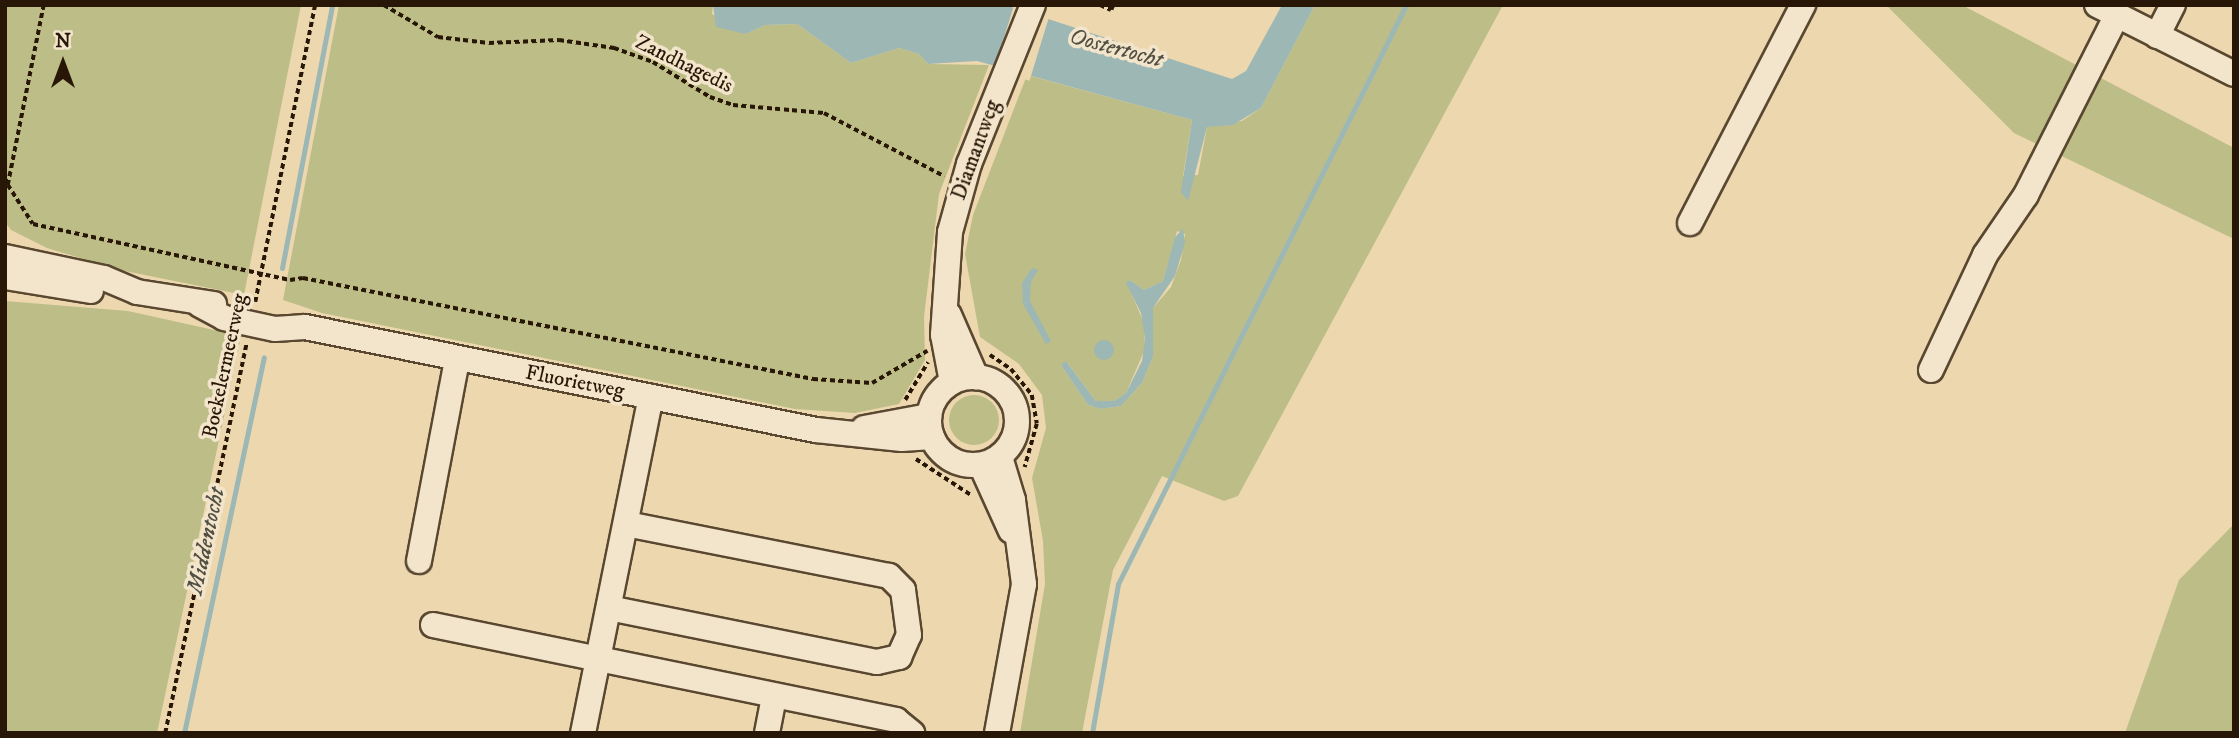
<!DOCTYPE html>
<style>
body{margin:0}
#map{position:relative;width:2239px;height:738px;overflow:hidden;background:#edd7af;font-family:"IM FELL DW Pica",serif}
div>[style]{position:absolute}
.green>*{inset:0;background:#bdbd87}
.round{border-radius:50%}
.water>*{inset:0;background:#9db7b4}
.pier>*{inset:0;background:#edd7af;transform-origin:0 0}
.stream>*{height:5px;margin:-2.5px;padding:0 2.5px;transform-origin:2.5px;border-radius:2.5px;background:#9db7b4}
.path>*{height:3.5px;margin-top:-1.75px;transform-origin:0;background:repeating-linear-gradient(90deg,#281706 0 5px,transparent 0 8.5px)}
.roads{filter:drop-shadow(2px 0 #594730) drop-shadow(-2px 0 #594730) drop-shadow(0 2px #594730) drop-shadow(0 -2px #594730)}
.minor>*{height:24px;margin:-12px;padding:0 12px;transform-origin:12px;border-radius:12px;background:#f3e5cb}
.minor>.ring{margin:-12px;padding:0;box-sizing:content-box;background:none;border:24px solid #f3e5cb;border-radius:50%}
span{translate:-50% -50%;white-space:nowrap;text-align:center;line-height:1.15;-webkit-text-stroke:7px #f3e5cb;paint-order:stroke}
.street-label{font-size:21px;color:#281706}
.water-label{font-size:23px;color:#514f43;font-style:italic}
.frame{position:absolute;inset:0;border:7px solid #281706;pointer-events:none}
.north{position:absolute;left:28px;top:28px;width:70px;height:70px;-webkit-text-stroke:5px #f3e5cb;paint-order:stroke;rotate:0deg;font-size:19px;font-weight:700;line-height:28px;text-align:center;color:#281706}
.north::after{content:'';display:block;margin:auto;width:24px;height:32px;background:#281706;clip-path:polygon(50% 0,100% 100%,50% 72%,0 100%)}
</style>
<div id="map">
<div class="green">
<i style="clip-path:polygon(5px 5px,301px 5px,244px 295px,120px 270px,47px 248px,11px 230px,5px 222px)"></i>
<i style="clip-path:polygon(339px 5px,713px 5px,712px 14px,746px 34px,765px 25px,797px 24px,851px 63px,899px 48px,919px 54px,928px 64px,989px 65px,939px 194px,924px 317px,925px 360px,899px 404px,855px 413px,795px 409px,322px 313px,283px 300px)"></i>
<i style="clip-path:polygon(evenodd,1315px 5px,1503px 5px,1238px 496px,1224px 501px,1162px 476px,1113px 570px,1082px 733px,1020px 733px,1045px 584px,1043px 541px,1032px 478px,1046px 428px,1042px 395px,1019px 364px,980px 337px,965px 254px,973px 215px,1027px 75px,1192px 120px,1183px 176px,1198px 175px,1207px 127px,1242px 121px,1261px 108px,1315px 5px,1177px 231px,1185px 234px,1181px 260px,1171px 287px,1153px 308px,1153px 357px,1142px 383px,1121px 406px,1101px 409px,1088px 405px,1061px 365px,1067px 362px,1096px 401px,1114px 401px,1126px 393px,1145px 349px,1144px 323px,1127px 283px,1130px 280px,1144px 290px,1163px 281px,1177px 231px)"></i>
<i style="clip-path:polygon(1886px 5px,1962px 5px,2234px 148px,2234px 239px,2014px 133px)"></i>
<i style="clip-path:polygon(5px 301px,128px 311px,241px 336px,157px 733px,5px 733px)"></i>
<i class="round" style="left:949px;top:395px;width:50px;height:50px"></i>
<i style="clip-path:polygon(2234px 524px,2234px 733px,2125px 733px,2179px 580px)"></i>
</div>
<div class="water">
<i style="clip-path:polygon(713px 5px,1005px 5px,1232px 79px,1246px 71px,1282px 5px,1315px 5px,1261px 108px,1233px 125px,1207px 127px,1188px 201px,1181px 192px,1192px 120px,977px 61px,928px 64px,919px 54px,899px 48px,851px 63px,797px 24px,765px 25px,746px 34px,716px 27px)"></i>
<i style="clip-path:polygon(1183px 229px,1185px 243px,1175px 276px,1153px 308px,1153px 357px,1142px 383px,1121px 406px,1101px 409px,1088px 405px,1061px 365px,1066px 361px,1096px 401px,1114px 401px,1126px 393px,1142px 361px,1145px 339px,1141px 313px,1126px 283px,1130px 280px,1144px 290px,1163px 281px,1175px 237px)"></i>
<i style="clip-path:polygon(1032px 268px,1038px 270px,1031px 282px,1030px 301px,1051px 341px,1046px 344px,1023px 304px,1022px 283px)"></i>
<i class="round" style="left:1094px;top:340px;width:20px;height:20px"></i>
</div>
<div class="pier">
<i style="left:1014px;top:5px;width:37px;height:68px;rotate:17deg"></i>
</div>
<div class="stream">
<i style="left:282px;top:268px;width:266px;rotate:-79.2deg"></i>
<i style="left:184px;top:733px;width:384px;rotate:-78deg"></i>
<i style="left:1092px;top:733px;width:151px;rotate:-80.1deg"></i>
<i style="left:1118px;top:584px;width:647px;rotate:-63.55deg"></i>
</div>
<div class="path">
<i style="left:44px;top:5px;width:184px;rotate:101.3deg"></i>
<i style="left:8px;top:185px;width:46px;rotate:57.3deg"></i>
<i style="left:33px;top:224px;width:263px;rotate:12.3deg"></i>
<i style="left:290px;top:280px;width:13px;rotate:-9deg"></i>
<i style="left:303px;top:278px;width:520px;rotate:11.2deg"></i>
<i style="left:813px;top:379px;width:59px;rotate:3.9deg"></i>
<i style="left:872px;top:383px;width:64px;rotate:-30.2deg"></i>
<i style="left:384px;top:5px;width:63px;rotate:30.7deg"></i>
<i style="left:438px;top:37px;width:51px;rotate:6.7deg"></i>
<i style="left:489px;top:43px;width:70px;rotate:-2.5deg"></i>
<i style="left:559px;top:40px;width:56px;rotate:8.3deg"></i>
<i style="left:614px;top:48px;width:41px;rotate:19.7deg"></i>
<i style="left:653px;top:62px;width:67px;rotate:31.6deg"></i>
<i style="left:710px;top:97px;width:24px;rotate:19deg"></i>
<i style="left:733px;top:105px;width:91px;rotate:5deg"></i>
<i style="left:824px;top:113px;width:136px;rotate:27.7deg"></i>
<i style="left:1100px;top:5px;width:12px;rotate:24deg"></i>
<i style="left:1111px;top:10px;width:5px;rotate:-68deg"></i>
<i style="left:255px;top:302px;width:303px;rotate:-78.6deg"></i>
<i style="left:990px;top:355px;width:25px;rotate:34deg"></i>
<i style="left:1011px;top:369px;width:33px;rotate:51deg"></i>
<i style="left:1032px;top:395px;width:29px;rotate:80deg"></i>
<i style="left:1037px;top:424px;width:45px;rotate:105.6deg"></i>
<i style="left:905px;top:400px;width:44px;rotate:-58.8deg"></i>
<i style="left:916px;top:459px;width:66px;rotate:33.2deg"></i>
<i style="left:165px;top:733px;width:397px;rotate:-78.2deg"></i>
</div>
<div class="roads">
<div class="minor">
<i style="left:2097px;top:5px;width:153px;rotate:26.7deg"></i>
<i style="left:2157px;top:36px;width:35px;rotate:-63deg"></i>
<i style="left:1690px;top:223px;width:246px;rotate:-62.6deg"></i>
<i style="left:5px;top:257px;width:101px;rotate:12deg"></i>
<i style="left:104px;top:278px;width:36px;rotate:23deg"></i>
<i style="left:137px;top:292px;width:78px;rotate:8.9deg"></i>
<i style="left:5px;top:277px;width:87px;rotate:9.2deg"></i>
<i style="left:200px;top:305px;width:27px;rotate:28deg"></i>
<i style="left:224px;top:318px;width:52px;rotate:12.2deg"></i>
<i style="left:275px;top:329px;width:30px;rotate:-4deg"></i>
<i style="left:305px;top:327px;width:521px;rotate:11.4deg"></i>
<i style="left:816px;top:430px;width:86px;rotate:6deg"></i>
<i style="left:902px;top:439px;width:30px;rotate:-4deg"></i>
<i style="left:949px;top:315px;width:68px;rotate:66.5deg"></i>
<i style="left:1931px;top:370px;width:127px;rotate:-64.8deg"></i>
<i style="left:1985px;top:255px;width:73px;rotate:-55.7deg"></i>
<i style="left:2026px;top:195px;width:202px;rotate:-63.2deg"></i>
<i class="ring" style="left:929px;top:377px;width:64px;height:64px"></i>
<i style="left:952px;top:382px;width:48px;rotate:-100.8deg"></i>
<i style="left:943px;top:335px;width:103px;rotate:-86.1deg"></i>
<i style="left:950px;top:232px;width:71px;rotate:-74.4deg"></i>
<i style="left:969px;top:164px;width:171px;rotate:-68.1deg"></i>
<i style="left:864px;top:428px;width:66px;rotate:-10.5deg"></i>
<i style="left:981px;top:465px;width:72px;rotate:65.6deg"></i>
<i style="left:419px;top:561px;width:206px;rotate:-79.3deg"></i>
<i style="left:609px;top:608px;width:273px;rotate:11.4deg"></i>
<i style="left:877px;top:662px;width:23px;rotate:-13deg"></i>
<i style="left:899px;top:657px;width:24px;rotate:-66deg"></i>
<i style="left:909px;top:635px;width:45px;rotate:-97.6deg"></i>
<i style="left:903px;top:590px;width:20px;rotate:-135deg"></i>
<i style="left:889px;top:576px;width:267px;rotate:-168.8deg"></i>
<i style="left:433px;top:625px;width:473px;rotate:11.6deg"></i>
<i style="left:896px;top:720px;width:21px;rotate:39deg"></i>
<i style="left:583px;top:733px;width:343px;rotate:-78.6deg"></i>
<i style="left:767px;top:733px;width:36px;rotate:-79deg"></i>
<i style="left:997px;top:733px;width:151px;rotate:-79.7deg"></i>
<i style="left:1024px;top:584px;width:85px;rotate:-97.5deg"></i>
<i style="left:1013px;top:500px;width:45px;rotate:-106.8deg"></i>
</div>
</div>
<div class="street-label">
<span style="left:684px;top:64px;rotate:26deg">Zandhagedis</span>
<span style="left:976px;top:150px;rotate:-70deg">Diamantweg</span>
<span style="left:225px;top:366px;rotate:-78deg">Boekelermeerweg</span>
<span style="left:575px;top:382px;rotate:11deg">Fluorietweg</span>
</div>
<div class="water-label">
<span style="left:1116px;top:49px;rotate:15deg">Oostertocht</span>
<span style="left:207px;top:541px;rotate:-78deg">Middentocht</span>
</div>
<div class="frame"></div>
<div class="north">N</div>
</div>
